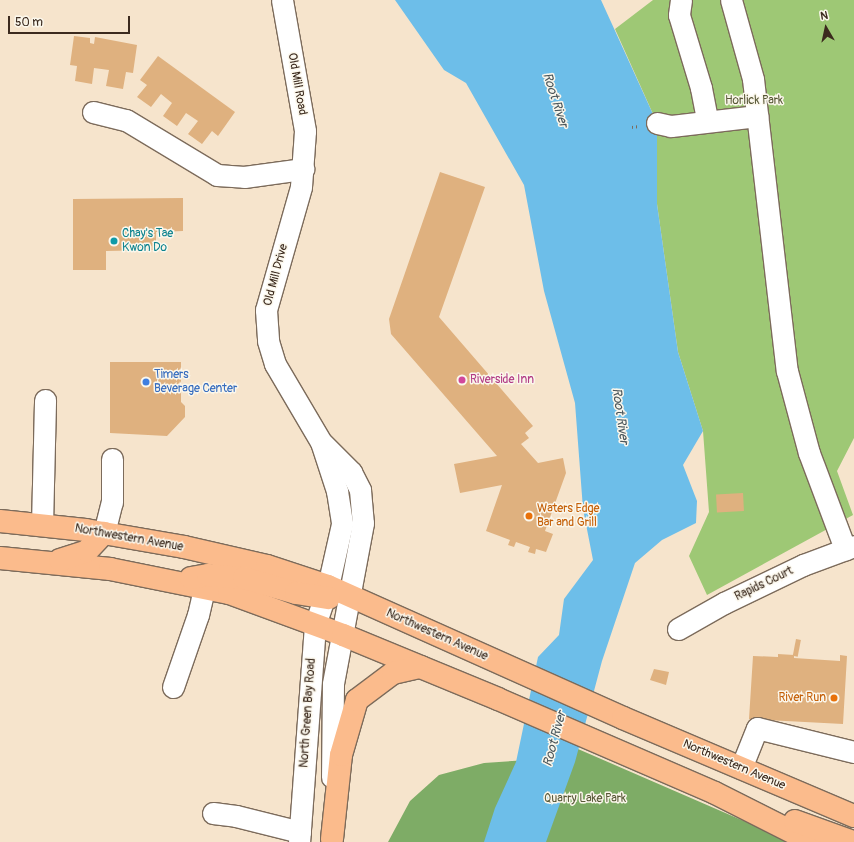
<!DOCTYPE html>
<style>
body{margin:0}
#map{position:relative;width:854px;height:842px;overflow:hidden;background:#f6e4cc;font-family:Pangolin,sans-serif}
div>[style]{position:absolute}
.green>*{inset:0;background:#9ec875}
.forest>*{inset:0;background:#7eac66}
.water>*{inset:0;background:#6dbee9}
.building>*{inset:0;background:#dfb17f;transform-origin:0 0}
.path>*{height:2.5px;margin-top:-1.25px;transform-origin:0;background:repeating-linear-gradient(90deg,#7c6b5b 0 1px,transparent 0 4px)}
.roads{filter:drop-shadow(1px 0 #7c6b5b) drop-shadow(-1px 0 #7c6b5b) drop-shadow(0 1px #7c6b5b) drop-shadow(0 -1px #7c6b5b)}
.minor>*{height:21px;margin:-10.5px;padding:0 10.5px;transform-origin:10.5px;border-radius:10.5px;background:#fff}
.major>*{height:22px;margin:-11px;padding:0 11px;transform-origin:11px;border-radius:11px;background:#fbbb8c}
.dots>*{width:11px;height:11px;translate:-50% -50%;box-sizing:border-box;border:2px solid #fbf7ec;border-radius:50%}
span{translate:-50% -50%;white-space:nowrap;text-align:center;line-height:1.15;-webkit-text-stroke:3px #fbf7ec;paint-order:stroke}
.street-label{font-size:12px;color:#3b2a1e}
.park-label{font-size:12px;color:#595938}
.culture-label{font-size:12px;color:#0d838f}
.left{translate:0 -50%;text-align:left}
.shop-label{font-size:12px;color:#366cbe}
.hotel-label{font-size:12px;color:#b23c85}
.food-label{font-size:12px;color:#c56008}
.right{translate:-100% -50%;text-align:right}
.water-label{font-size:13px;color:#4a565b;font-style:italic}
.north{position:absolute;left:806px;top:8px;width:40px;height:40px;-webkit-text-stroke:3px #fbf7ec;paint-order:stroke;rotate:351deg;font-size:11px;font-weight:700;line-height:16px;text-align:center;color:#3b2a1e}
.north::after{content:'';display:block;margin:auto;width:14px;height:18px;background:#3b2a1e;clip-path:polygon(50% 0,100% 100%,50% 72%,0 100%)}
.scale{position:absolute;left:8px;top:16px;width:122px;height:18px;box-sizing:border-box;border:2px solid #3b2a1e;border-top:0;padding-left:5px;font-size:12px;line-height:14px;white-space:nowrap;color:#3b2a1e;-webkit-text-stroke:3px #fbf7ec;paint-order:stroke}
</style>
<div id="map">
<div class="green">
<i style="clip-path:polygon(653px 0,854px 0,854px 438px,837px 471px,853px 515px,707px 595px,689px 556px,709px 512px,703px 431px,678px 352px,657px 204px,657px 123px,615px 29px)"></i>
</div>
<div class="forest">
<i style="clip-path:polygon(555px 739px,792px 842px,388px 842px,410px 801px,439px 775px,484px 763px,528px 760px)"></i>
</div>
<div class="water">
<i style="clip-path:polygon(395px 0,601px 0,657px 123px,657px 204px,678px 352px,703px 431px,683px 465px,697px 501px,696px 523px,662px 540px,635px 563px,602px 661px,575px 762px,546px 842px,484px 842px,495px 808px,516px 762px,538px 657px,559px 635px,564px 599px,593px 560px,583px 509px,575px 403px,544px 291px,524px 185px,466px 83px,444px 70px)"></i>
</div>
<div class="building">
<i style="clip-path:polygon(74px 36px,90px 38px,90px 43px,94px 44px,95px 37px,137px 45px,133px 73px,126px 72px,123px 89px,106px 86px,109px 70px,94px 68px,92px 84px,75px 81px,77px 66px,70px 65px)"></i>
<i style="clip-path:polygon(158px 56px,235px 112px,218px 136px,212px 131px,202px 144px,188px 134px,198px 121px,186px 113px,177px 126px,163px 116px,172px 103px,161px 94px,151px 107px,137px 97px,147px 85px,140px 80px)"></i>
<i style="clip-path:polygon(440px 172px,485px 187px,439px 317px,533px 426px,525px 433px,529px 438px,521px 444px,538px 463px,563px 458px,566px 473px,545px 531px,553px 534px,546px 552px,536px 549px,535px 554px,528px 552px,530px 547px,516px 542px,514px 547px,508px 545px,510px 540px,486px 531px,502px 485px,460px 493px,454px 464px,497px 456px,391px 334px,389px 319px)"></i>
<i style="clip-path:polygon(183px 198px,183px 231px,156px 232px,156px 250px,106px 251px,106px 270px,73px 270px,73px 199px)"></i>
<i style="clip-path:polygon(110px 362px,181px 362px,181px 402px,185px 406px,185px 417px,167px 436px,110px 433px)"></i>
<i style="left:743px;top:493px;width:18px;height:27px;rotate:87deg"></i>
<i style="left:796px;top:639px;width:5px;height:17px;rotate:11deg"></i>
<i style="clip-path:polygon(778px 654px,794px 655px,794px 658px,840px 661px,840px 655px,847px 656px,843px 724px,749px 719px,753px 656px,778px 657px)"></i>
<i style="clip-path:polygon(654px 669px,669px 672px,666px 685px,650px 680px)"></i>
</div>
<div class="path">
<i style="left:632px;top:127px;width:7px;rotate:-8deg"></i>
</div>
<div class="roads">
<div class="minor">
<i style="left:282px;top:0;width:133px;rotate:80deg"></i>
<i style="left:305px;top:131px;width:56px;rotate:94.1deg"></i>
<i style="left:301px;top:187px;width:128px;rotate:105.9deg"></i>
<i style="left:266px;top:310px;width:31px;rotate:86deg"></i>
<i style="left:268px;top:341px;width:24px;rotate:73deg"></i>
<i style="left:275px;top:364px;width:91px;rotate:59.5deg"></i>
<i style="left:321px;top:442px;width:52px;rotate:71.9deg"></i>
<i style="left:337px;top:491px;width:33px;rotate:81deg"></i>
<i style="left:342px;top:524px;width:64px;rotate:102.7deg"></i>
<i style="left:328px;top:586px;width:41px;rotate:108.4deg"></i>
<i style="left:315px;top:625px;width:218px;rotate:94.2deg"></i>
<i style="left:681px;top:0;width:15px;rotate:98deg"></i>
<i style="left:679px;top:15px;width:76px;rotate:73.2deg"></i>
<i style="left:701px;top:88px;width:33px;rotate:79deg"></i>
<i style="left:731px;top:0;width:82px;rotate:74.4deg"></i>
<i style="left:753px;top:79px;width:294px;rotate:83.4deg"></i>
<i style="left:787px;top:371px;width:85px;rotate:75deg"></i>
<i style="left:809px;top:453px;width:103px;rotate:69.4deg"></i>
<i style="left:93px;top:112px;width:34px;rotate:14deg"></i>
<i style="left:126px;top:120px;width:106px;rotate:31.1deg"></i>
<i style="left:217px;top:175px;width:27px;rotate:4deg"></i>
<i style="left:244px;top:177px;width:60px;rotate:-7.7deg"></i>
<i style="left:657px;top:123px;width:14px;rotate:12deg"></i>
<i style="left:671px;top:126px;width:87px;rotate:-6.6deg"></i>
<i style="left:323px;top:444px;width:40px;rotate:45deg"></i>
<i style="left:351px;top:472px;width:20px;rotate:63deg"></i>
<i style="left:360px;top:490px;width:33px;rotate:85deg"></i>
<i style="left:363px;top:523px;width:164px;rotate:100.6deg"></i>
<i style="left:333px;top:684px;width:93px;rotate:90.6deg"></i>
<i style="left:42px;top:525px;width:125px;rotate:-88.6deg"></i>
<i style="left:104px;top:533px;width:32px;rotate:-76deg"></i>
<i style="left:112px;top:502px;width:43px;rotate:-90deg"></i>
<i style="left:678px;top:629px;width:53px;rotate:-29.5deg"></i>
<i style="left:724px;top:603px;width:88px;rotate:-25.7deg"></i>
<i style="left:803px;top:565px;width:54px;rotate:-20.4deg"></i>
<i style="left:173px;top:687px;width:76px;rotate:-70.9deg"></i>
<i style="left:198px;top:615px;width:28px;rotate:-77deg"></i>
<i style="left:741px;top:768px;width:43px;rotate:-68.2deg"></i>
<i style="left:757px;top:728px;width:100px;rotate:13.9deg"></i>
<i style="left:213px;top:813px;width:23px;rotate:7deg"></i>
<i style="left:236px;top:816px;width:66px;rotate:14deg"></i>
</div>
<div class="major">
<i style="left:0;top:521px;width:86px;rotate:6deg"></i>
<i style="left:86px;top:530px;width:99px;rotate:9.8deg"></i>
<i style="left:184px;top:547px;width:85px;rotate:12.9deg"></i>
<i style="left:267px;top:566px;width:64px;rotate:18.2deg"></i>
<i style="left:328px;top:586px;width:323px;rotate:24.1deg"></i>
<i style="left:623px;top:718px;width:251px;rotate:23deg"></i>
<i style="left:0;top:558px;width:111px;rotate:5.7deg"></i>
<i style="left:110px;top:569px;width:121px;rotate:11.4deg"></i>
<i style="left:229px;top:593px;width:121px;rotate:20.2deg"></i>
<i style="left:343px;top:635px;width:168px;rotate:22.4deg"></i>
<i style="left:498px;top:699px;width:236px;rotate:23.4deg"></i>
<i style="left:715px;top:793px;width:109px;rotate:26.8deg"></i>
<i style="left:60px;top:560px;width:28px;rotate:-18deg"></i>
<i style="left:87px;top:551px;width:25px;rotate:-47deg"></i>
<i style="left:191px;top:578px;width:17px;rotate:-10deg"></i>
<i style="left:208px;top:575px;width:36px;rotate:5deg"></i>
<i style="left:244px;top:578px;width:54px;rotate:16.1deg"></i>
<i style="left:296px;top:593px;width:33px;rotate:9deg"></i>
<i style="left:795px;top:821px;width:62px;rotate:19.9deg"></i>
<i style="left:332px;top:839px;width:84px;rotate:-83.9deg"></i>
<i style="left:341px;top:755px;width:57px;rotate:-73.8deg"></i>
<i style="left:357px;top:700px;width:45px;rotate:-36.9deg"></i>
<i style="left:393px;top:673px;width:28px;rotate:-13deg"></i>
</div>
</div>
<div class="dots">
<i style="left:114px;top:241px;background:#0f9aa8"></i>
<i style="left:462px;top:380px;background:#d1479c"></i>
<i style="left:146px;top:382px;background:#3f7fe0"></i>
<i style="left:529px;top:516px;background:#e8710a"></i>
<i style="left:834px;top:698px;background:#e8710a"></i>
</div>
<div class="street-label">
<span style="left:297px;top:84px;rotate:80deg">Old Mill Road</span>
<span style="left:276px;top:275px;rotate:-75deg">Old Mill Drive</span>
<span style="left:129px;top:538px;rotate:10deg">Northwestern Avenue</span>
<span style="left:764px;top:584px;rotate:-26deg">Rapids Court</span>
<span style="left:437px;top:635px;rotate:24deg">Northwestern Avenue</span>
<span style="left:308px;top:713px;rotate:-86deg">North Green Bay Road</span>
<span style="left:734px;top:765px;rotate:23deg">Northwestern Avenue</span>
</div>
<div class="park-label">
<span style="left:754px;top:101px">Horlick Park</span>
<span style="left:585px;top:799px">Quarry Lake Park</span>
</div>
<div class="culture-label">
<span class="left" style="left:122px;top:241px">Chay's Tae<br>Kwon Do</span>
</div>
<div class="shop-label">
<span class="left" style="left:154px;top:382px">Timers<br>Beverage Center</span>
</div>
<div class="hotel-label">
<span class="left" style="left:470px;top:380px">Riverside Inn</span>
</div>
<div class="food-label">
<span class="left" style="left:537px;top:516px">Waters Edge<br>Bar and Grill</span>
<span class="right" style="left:826px;top:698px">River Run</span>
</div>
<div class="water-label">
<span style="left:555px;top:100px;rotate:72deg">Root River</span>
<span style="left:620px;top:416px;rotate:82deg">Root River</span>
<span style="left:555px;top:739px;rotate:-75deg">Root River</span>
</div>
<div class="north">N</div>
<div class="scale">50 m</div>
</div>
